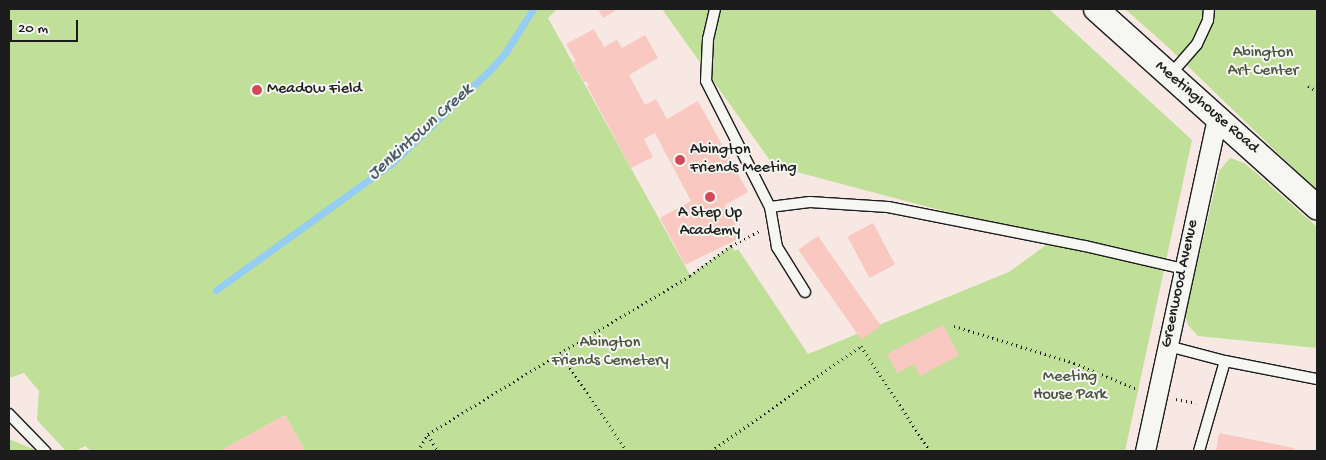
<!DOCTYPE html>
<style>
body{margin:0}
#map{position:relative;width:1326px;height:460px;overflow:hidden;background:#f7e8e3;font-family:"Gochi Hand",sans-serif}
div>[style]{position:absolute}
.green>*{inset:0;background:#c0df98}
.stream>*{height:7px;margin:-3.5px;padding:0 3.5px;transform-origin:3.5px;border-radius:3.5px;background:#95cdf4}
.building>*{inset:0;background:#f9c9c1;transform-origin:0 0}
.path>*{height:3px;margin-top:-1.5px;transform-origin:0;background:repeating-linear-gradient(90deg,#1c1c1c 0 1px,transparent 0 5px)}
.roads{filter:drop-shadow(1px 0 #1c1c1c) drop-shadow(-1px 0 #1c1c1c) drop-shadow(0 1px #1c1c1c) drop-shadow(0 -1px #1c1c1c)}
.service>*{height:10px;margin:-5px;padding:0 5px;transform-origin:5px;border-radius:5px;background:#f6f6f2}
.minor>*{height:19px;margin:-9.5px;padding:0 9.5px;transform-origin:9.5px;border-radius:9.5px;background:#f6f6f2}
.tertiary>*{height:24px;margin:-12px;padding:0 12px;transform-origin:12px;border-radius:12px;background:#f6f6f2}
.dots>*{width:14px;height:14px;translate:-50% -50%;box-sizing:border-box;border:2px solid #f6f6f2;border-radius:50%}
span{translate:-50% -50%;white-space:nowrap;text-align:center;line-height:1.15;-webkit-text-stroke:4px #f6f6f2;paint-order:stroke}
.park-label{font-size:16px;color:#4d5641}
.poi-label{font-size:16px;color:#1c1c1c}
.left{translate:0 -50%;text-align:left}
.street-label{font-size:16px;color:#1c1c1c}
.water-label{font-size:18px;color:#465a68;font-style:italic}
.frame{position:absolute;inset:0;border:10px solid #1c1c1c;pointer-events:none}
.scale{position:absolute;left:10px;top:20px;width:68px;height:22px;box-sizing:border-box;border:2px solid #1c1c1c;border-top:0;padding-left:6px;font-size:15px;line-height:18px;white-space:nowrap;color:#1c1c1c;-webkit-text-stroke:4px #f6f6f2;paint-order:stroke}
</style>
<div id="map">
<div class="green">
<i style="clip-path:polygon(9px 9px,557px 9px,548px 18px,690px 275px,731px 246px,735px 251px,738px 249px,808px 354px,1009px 272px,1053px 240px,774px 166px,662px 9px,1049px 9px,1192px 140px,1125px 451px,305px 451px,285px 415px,220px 451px,91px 451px,85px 446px,76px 451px,66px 451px,37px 420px,39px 391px,24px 373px,9px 378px)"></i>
<i style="clip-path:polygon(1125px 9px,1317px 9px,1317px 191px,1169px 48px)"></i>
<i style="clip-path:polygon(1230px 158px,1244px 163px,1255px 172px,1317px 227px,1317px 348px,1198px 336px,1188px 325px,1185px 315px,1219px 171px)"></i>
<i style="clip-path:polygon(9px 439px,38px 451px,9px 451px)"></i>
</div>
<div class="stream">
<i style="left:216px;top:290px;width:216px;rotate:-35.8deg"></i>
<i style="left:391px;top:164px;width:135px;rotate:-43.5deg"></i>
<i style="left:489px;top:71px;width:24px;rotate:-48deg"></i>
<i style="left:505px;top:53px;width:52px;rotate:-57.5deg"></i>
</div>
<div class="building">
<i style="clip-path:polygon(598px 9px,614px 9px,615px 11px,603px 18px)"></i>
<i style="clip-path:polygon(594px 29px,604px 47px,617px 40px,622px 48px,645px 35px,658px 58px,629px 75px,645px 105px,656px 99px,667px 119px,698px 101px,748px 192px,725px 205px,742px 237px,685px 265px,660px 218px,691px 201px,655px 133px,644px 139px,653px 157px,631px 168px,587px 86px,589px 85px,586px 81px,584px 82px,573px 62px,576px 61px,566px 44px)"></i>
<i style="left:873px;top:223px;width:47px;height:29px;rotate:62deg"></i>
<i style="left:818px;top:236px;width:110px;height:24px;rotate:55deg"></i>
<i style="clip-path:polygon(943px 325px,959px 355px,920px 376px,914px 364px,897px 373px,887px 354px)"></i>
<i style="clip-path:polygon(285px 415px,305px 451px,220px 451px)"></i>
<i style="clip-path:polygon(1219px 433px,1294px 448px,1293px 451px,1216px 451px)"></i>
</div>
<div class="path">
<i style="left:1308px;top:86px;width:10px;rotate:29deg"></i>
<i style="left:954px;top:326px;width:126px;rotate:17.1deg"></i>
<i style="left:1074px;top:363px;width:68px;rotate:22.4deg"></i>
<i style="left:1176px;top:399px;width:20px;rotate:11deg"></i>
<i style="left:428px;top:435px;width:19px;rotate:58deg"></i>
<i style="left:418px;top:451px;width:20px;rotate:-60deg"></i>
<i style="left:428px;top:434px;width:155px;rotate:-31.5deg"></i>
<i style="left:627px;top:451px;width:119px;rotate:-124.4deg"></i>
<i style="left:560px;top:353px;width:151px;rotate:-30.6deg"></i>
<i style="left:690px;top:276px;width:51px;rotate:-36.2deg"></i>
<i style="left:731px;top:246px;width:32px;rotate:-28deg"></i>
<i style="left:711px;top:451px;width:183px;rotate:-35deg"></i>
<i style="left:861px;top:346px;width:126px;rotate:56.7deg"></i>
</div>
<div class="roads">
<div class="service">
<i style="left:715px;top:9px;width:31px;rotate:103deg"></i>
<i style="left:708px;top:39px;width:42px;rotate:92.7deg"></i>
<i style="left:706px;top:81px;width:141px;rotate:63.1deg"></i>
<i style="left:770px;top:207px;width:40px;rotate:-7.1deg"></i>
<i style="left:810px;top:202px;width:78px;rotate:3.7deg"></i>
<i style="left:888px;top:207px;width:201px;rotate:11.2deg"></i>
<i style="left:1085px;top:246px;width:102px;rotate:13.1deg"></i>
<i style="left:1170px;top:75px;width:41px;rotate:-48.9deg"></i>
<i style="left:1197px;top:44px;width:26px;rotate:-65deg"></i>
<i style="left:1208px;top:20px;width:11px;rotate:-85deg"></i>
<i style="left:770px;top:207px;width:41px;rotate:80.1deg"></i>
<i style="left:777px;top:247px;width:53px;rotate:58.1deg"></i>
<i style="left:1168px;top:346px;width:59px;rotate:14.7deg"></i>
<i style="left:1225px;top:361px;width:94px;rotate:106.1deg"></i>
<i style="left:1225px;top:361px;width:94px;rotate:11.1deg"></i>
<i style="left:9px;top:414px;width:52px;rotate:45.8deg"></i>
</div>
<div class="minor">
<i style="left:1145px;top:451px;width:342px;rotate:-77.8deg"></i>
</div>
<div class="tertiary">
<i style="left:1096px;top:9px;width:297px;rotate:41.9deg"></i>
</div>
</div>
<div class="dots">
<i style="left:257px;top:90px;background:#d1495b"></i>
<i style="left:680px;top:160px;background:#d1495b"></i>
<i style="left:710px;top:197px;background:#d1495b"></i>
</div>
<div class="park-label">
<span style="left:1263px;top:63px">Abington<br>Art Center</span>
<span style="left:610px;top:353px">Abington<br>Friends Cemetery</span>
<span style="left:1070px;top:387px">Meeting<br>House Park</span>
</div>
<div class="poi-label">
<span class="left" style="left:267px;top:90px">Meadow Field</span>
<span class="left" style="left:690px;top:160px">Abington<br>Friends Meeting</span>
<span style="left:710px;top:223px">A Step Up<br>Academy</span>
</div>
<div class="street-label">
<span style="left:1206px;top:108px;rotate:41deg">Meetinghouse Road</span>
<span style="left:1181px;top:284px;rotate:-78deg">Greenwood Avenue</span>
</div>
<div class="water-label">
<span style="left:421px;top:133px;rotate:-42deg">Jenkintown Creek</span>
</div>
<div class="frame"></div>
<div class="scale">20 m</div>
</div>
